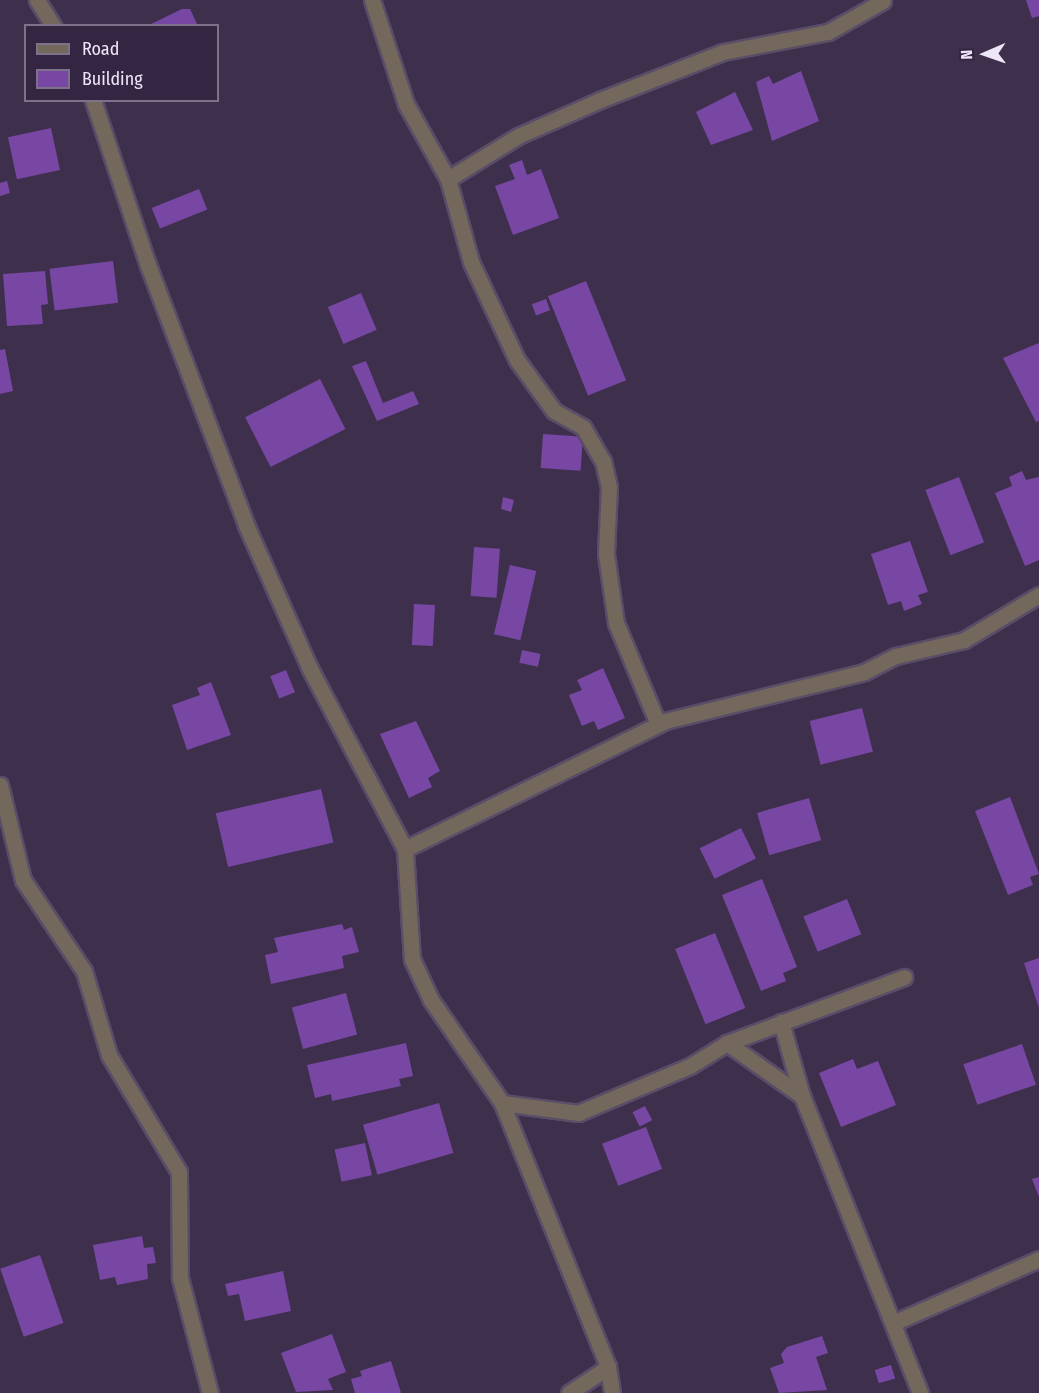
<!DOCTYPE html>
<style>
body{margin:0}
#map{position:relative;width:1039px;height:1393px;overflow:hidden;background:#3e304d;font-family:"Fira Sans Condensed",sans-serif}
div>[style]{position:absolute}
.building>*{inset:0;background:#7747a3;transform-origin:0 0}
.roads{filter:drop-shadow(2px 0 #5a4d68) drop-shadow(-2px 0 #5a4d68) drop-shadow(0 2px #5a4d68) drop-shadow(0 -2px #5a4d68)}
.minor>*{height:15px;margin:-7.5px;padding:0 7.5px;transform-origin:7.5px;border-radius:7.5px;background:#74685d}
span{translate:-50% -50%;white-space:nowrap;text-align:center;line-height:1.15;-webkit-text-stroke:4.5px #342642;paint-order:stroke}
.legend{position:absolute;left:24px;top:24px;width:195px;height:78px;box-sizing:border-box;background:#342642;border:2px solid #7e728b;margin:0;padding:8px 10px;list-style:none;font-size:18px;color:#ede5f8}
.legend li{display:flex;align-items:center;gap:12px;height:30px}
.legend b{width:30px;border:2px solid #7e728b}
.north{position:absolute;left:955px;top:24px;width:60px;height:60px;-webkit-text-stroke:4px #342642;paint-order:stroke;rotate:268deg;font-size:16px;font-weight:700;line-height:24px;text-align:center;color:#ede5f8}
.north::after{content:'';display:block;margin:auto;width:21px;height:27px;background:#ede5f8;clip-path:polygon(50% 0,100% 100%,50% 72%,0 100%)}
</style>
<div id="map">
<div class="building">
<i style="clip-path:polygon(1026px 0,1039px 0,1039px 16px,1032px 18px)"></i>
<i style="clip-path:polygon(182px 9px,190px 9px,198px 26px,147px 26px)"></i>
<i style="clip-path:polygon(801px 71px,819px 121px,772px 141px,756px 82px,769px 76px,773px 84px)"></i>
<i style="clip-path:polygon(735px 92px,753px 130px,711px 145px,696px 112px)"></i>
<i style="left:51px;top:128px;width:43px;height:44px;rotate:78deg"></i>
<i style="clip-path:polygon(522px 160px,527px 175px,541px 169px,559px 218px,513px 235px,495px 186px,515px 179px,509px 165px)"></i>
<i style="clip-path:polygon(7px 181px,10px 193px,0 196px,0 183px)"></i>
<i style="left:199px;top:189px;width:22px;height:51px;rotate:68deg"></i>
<i style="left:113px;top:261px;width:42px;height:64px;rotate:83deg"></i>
<i style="clip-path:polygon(45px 271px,48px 304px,41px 305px,43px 324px,7px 326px,3px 274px)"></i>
<i style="left:586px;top:281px;width:107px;height:41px;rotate:68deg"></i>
<i style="left:361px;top:293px;width:40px;height:36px;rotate:67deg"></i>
<i style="left:546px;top:299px;width:12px;height:15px;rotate:70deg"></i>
<i style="clip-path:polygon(1039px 343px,1039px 421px,1036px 422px,1003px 358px)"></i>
<i style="clip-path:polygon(5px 349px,13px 391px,0 394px,0 350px)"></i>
<i style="clip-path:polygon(366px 361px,383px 403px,413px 391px,419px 404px,377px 421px,352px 366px)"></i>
<i style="left:320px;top:379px;width:56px;height:84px;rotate:63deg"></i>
<i style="left:543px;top:434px;width:40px;height:34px;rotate:4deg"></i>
<i style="clip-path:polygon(1022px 471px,1026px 480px,1039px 477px,1039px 560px,1025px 566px,995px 493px,1012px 486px,1009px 477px)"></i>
<i style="left:959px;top:477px;width:70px;height:36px;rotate:69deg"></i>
<i style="clip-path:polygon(503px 497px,514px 500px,511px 512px,501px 509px)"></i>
<i style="clip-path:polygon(910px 541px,928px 592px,918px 595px,922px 604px,904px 611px,901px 601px,888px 605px,871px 554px)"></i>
<i style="left:474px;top:547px;width:26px;height:49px;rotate:4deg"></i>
<i style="left:510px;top:565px;width:27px;height:71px;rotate:13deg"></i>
<i style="left:414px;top:604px;width:21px;height:41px;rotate:3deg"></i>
<i style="left:522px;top:650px;width:19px;height:13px;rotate:12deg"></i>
<i style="clip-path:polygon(603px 668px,625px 718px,598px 730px,594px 721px,582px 726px,569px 695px,582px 690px,577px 680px)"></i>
<i style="left:286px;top:670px;width:24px;height:17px;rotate:68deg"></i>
<i style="clip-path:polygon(211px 682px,231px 735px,187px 750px,172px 705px,200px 695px,197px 688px)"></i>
<i style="left:862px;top:708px;width:45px;height:54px;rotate:76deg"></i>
<i style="clip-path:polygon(416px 721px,440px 771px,428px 778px,432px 787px,409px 798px,380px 734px)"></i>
<i style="left:321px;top:789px;width:55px;height:108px;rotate:77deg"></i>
<i style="clip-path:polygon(1010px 797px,1039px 874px,1030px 877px,1033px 885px,1008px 895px,975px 811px)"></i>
<i style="left:809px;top:798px;width:44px;height:54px;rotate:74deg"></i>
<i style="left:741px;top:828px;width:34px;height:46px;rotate:64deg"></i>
<i style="clip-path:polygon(762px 879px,797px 967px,783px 973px,786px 981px,761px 991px,722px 895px)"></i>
<i style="left:847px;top:899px;width:38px;height:47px;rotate:68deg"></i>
<i style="clip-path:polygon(342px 924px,344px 930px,352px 927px,359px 952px,342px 956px,344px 968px,271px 984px,265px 955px,278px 952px,274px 938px)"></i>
<i style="left:715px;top:933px;width:81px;height:43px;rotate:68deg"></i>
<i style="clip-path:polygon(1039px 958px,1039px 1008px,1024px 963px)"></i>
<i style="left:346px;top:993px;width:43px;height:56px;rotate:75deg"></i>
<i style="clip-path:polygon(406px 1043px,413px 1076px,399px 1079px,401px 1086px,332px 1101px,331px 1094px,315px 1098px,307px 1065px)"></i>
<i style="left:1022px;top:1044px;width:43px;height:62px;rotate:71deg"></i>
<i style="clip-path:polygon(853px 1059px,857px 1069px,878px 1061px,896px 1105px,841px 1127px,819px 1073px)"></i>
<i style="left:439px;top:1103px;width:52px;height:79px;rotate:74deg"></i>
<i style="left:645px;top:1106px;width:16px;height:14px;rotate:63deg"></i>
<i style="left:646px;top:1127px;width:45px;height:47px;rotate:69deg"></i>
<i style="left:365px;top:1143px;width:33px;height:31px;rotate:78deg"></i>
<i style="clip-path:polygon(1039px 1177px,1039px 1197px,1032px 1179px)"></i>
<i style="clip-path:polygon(142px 1236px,144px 1248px,153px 1247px,156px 1263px,147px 1264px,148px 1279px,117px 1285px,115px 1277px,100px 1280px,93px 1245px)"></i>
<i style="left:40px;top:1255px;width:72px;height:42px;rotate:71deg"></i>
<i style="clip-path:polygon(283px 1271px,291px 1311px,245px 1321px,239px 1294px,228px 1296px,225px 1284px)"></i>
<i style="clip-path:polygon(332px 1334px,346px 1372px,328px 1379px,333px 1390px,296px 1392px,281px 1353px)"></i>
<i style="clip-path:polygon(822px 1336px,828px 1353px,816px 1357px,827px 1390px,779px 1393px,770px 1368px,784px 1363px,781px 1354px,787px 1347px)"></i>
<i style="clip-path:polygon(391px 1361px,401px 1393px,355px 1393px,351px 1379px,362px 1376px,360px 1371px)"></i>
<i style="left:891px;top:1365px;width:14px;height:17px;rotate:73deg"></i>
</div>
<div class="roads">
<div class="minor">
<i style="left:37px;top:0;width:31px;rotate:58deg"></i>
<i style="left:372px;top:0;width:109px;rotate:71.9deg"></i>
<i style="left:406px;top:104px;width:86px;rotate:60.8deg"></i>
<i style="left:448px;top:179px;width:86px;rotate:74.5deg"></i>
<i style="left:471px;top:262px;width:108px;rotate:64.9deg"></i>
<i style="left:517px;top:360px;width:63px;rotate:54deg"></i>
<i style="left:554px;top:411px;width:33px;rotate:29deg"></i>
<i style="left:583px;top:427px;width:39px;rotate:60deg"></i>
<i style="left:603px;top:461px;width:27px;rotate:77deg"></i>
<i style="left:609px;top:487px;width:67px;rotate:92.6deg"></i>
<i style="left:606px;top:554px;width:70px;rotate:81.8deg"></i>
<i style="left:616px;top:623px;width:109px;rotate:67.4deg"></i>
<i style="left:93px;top:100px;width:174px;rotate:71.6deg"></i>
<i style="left:148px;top:265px;width:278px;rotate:69.3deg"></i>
<i style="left:246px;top:525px;width:158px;rotate:66deg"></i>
<i style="left:310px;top:669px;width:204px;rotate:62.2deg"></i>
<i style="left:405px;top:849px;width:110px;rotate:86.4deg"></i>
<i style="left:412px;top:959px;width:45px;rotate:65.1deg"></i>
<i style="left:431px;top:1000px;width:125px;rotate:55.4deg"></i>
<i style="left:502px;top:1103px;width:284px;rotate:68.1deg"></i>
<i style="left:608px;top:1367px;width:26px;rotate:81deg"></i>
<i style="left:448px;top:179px;width:82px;rotate:-31.6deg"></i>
<i style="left:518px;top:136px;width:90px;rotate:-23.7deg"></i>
<i style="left:600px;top:100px;width:132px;rotate:-21.3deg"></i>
<i style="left:723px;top:52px;width:107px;rotate:-10.8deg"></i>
<i style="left:828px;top:32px;width:63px;rotate:-29.4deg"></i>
<i style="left:0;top:785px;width:98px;rotate:76.4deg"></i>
<i style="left:23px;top:880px;width:110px;rotate:56.2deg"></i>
<i style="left:84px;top:971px;width:88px;rotate:73.4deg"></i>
<i style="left:109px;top:1055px;width:136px;rotate:59.1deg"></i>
<i style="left:179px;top:1172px;width:106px;rotate:89.5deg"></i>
<i style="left:180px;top:1278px;width:119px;rotate:75.4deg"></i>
<i style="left:405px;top:849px;width:290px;rotate:-26.2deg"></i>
<i style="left:665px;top:721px;width:205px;rotate:-13.8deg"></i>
<i style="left:864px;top:672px;width:36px;rotate:-27deg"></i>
<i style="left:896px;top:656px;width:70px;rotate:-13.2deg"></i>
<i style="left:964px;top:640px;width:87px;rotate:-31deg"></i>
<i style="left:781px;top:1022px;width:77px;rotate:74.2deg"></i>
<i style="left:802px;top:1096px;width:320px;rotate:68.3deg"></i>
<i style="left:727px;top:1043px;width:92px;rotate:35.2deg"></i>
<i style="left:502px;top:1103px;width:77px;rotate:7.5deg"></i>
<i style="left:578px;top:1113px;width:121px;rotate:-22.8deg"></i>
<i style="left:690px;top:1066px;width:44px;rotate:-31.9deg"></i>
<i style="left:727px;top:1043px;width:189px;rotate:-20.4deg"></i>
<i style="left:895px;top:1322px;width:157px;rotate:-23.6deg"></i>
<i style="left:569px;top:1393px;width:47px;rotate:-33.7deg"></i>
</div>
</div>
<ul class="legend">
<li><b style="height:8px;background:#74685d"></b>Road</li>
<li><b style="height:16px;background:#7747a3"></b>Building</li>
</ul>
<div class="north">N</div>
</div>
